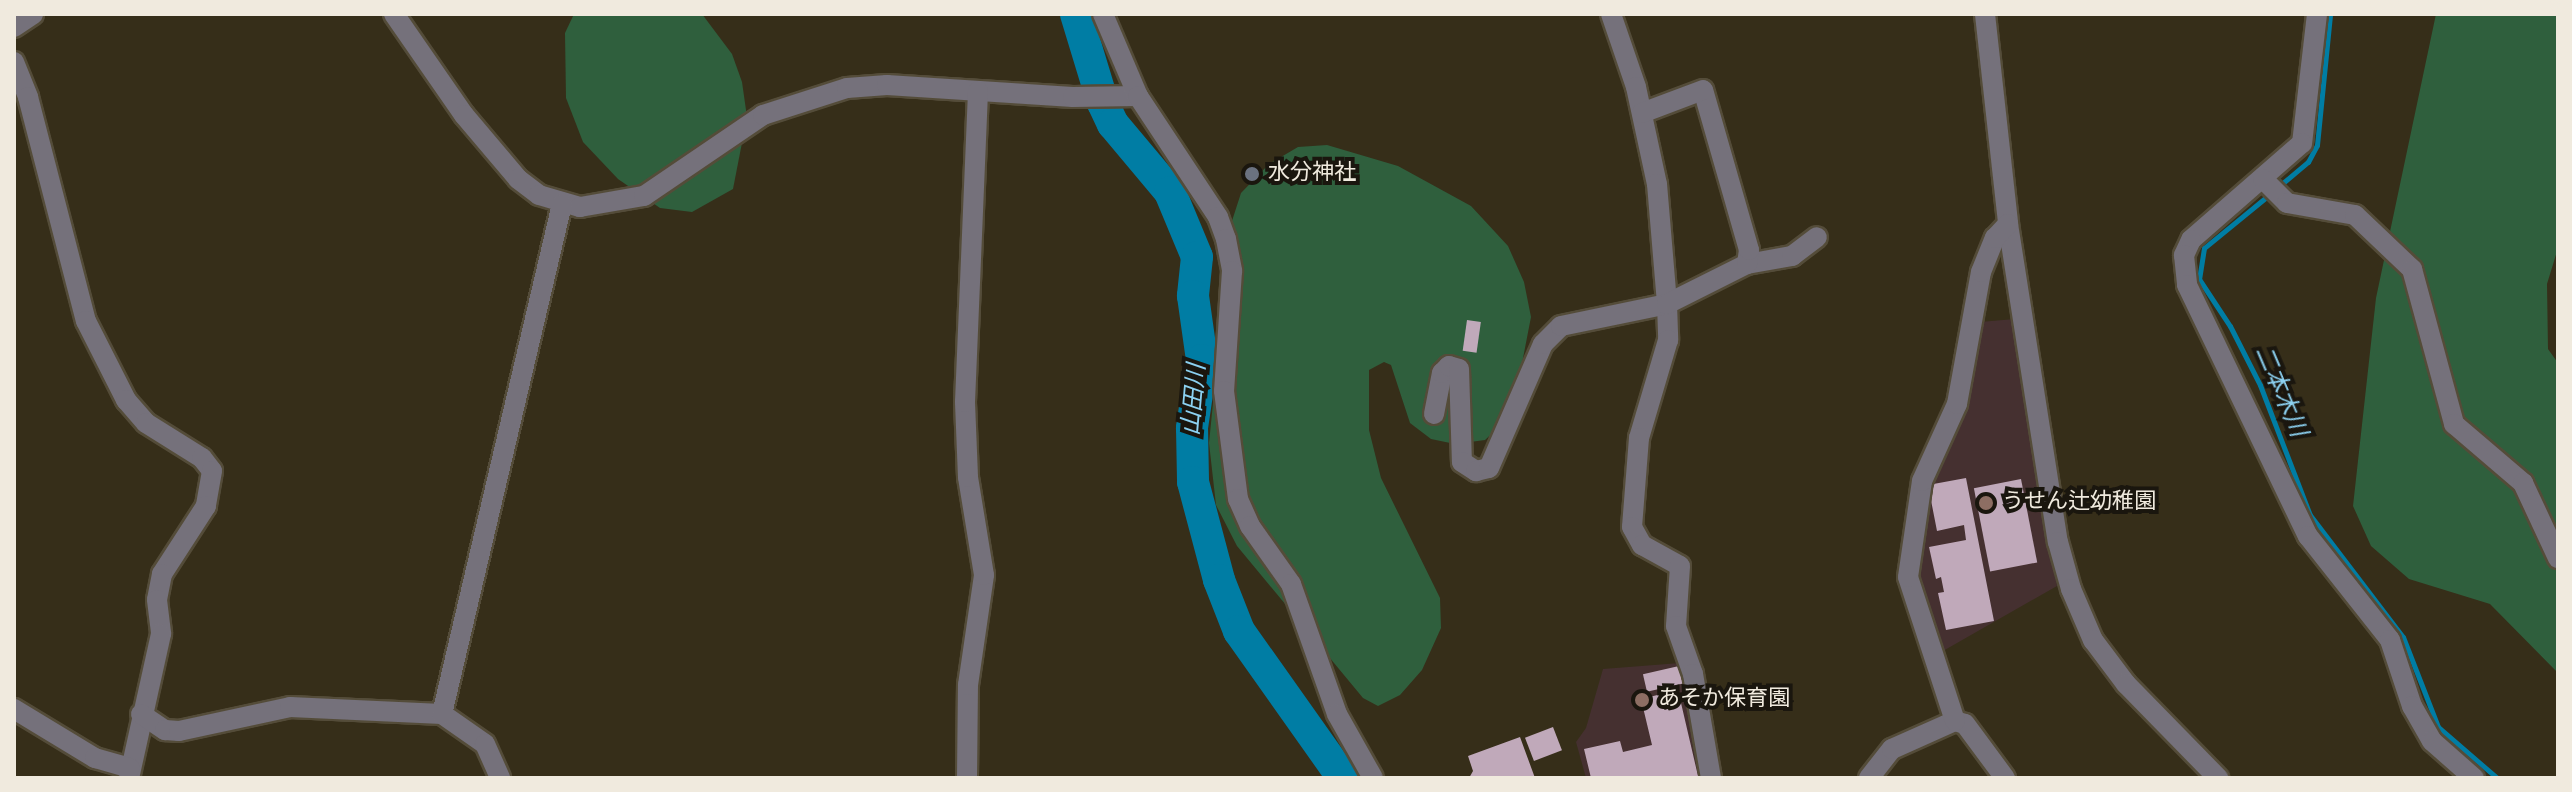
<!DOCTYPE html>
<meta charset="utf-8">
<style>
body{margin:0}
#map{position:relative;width:2572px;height:792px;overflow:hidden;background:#362e19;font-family:Overpass,"Noto Sans JP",sans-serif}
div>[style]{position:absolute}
.education>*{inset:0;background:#453030}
.green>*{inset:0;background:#2f5f3d}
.stream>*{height:5px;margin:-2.5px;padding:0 2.5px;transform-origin:2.5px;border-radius:2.5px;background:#007da4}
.river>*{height:32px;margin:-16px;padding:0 16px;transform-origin:16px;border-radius:16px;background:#007da4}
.building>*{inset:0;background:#c0a9ba;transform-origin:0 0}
.roads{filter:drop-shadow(2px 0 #544c39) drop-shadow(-2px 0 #544c39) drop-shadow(0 2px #544c39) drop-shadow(0 -2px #544c39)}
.minor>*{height:20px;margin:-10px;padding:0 10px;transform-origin:10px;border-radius:10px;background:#75717b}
.dots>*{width:22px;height:22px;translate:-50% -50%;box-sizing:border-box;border:4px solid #1a160e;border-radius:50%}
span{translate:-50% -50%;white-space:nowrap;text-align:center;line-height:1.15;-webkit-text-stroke:8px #1a160e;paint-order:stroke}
.poi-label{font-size:22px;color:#f0eade}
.left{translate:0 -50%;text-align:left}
.water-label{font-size:24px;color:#8cd1f1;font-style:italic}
.frame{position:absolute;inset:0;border:16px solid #f0eade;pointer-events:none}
</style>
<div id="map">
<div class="education">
<i style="clip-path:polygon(2015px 319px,2057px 586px,1936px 655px,1916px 590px,1917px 552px,1929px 519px,1927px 487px,1980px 322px)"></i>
<i style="clip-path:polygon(1680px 663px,1703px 778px,1586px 778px,1576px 742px,1586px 728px,1603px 669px)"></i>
</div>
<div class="green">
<i style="clip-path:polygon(574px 14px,702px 14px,732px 54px,742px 82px,747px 117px,733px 189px,692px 212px,660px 208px,618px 179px,583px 142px,566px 98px,565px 33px)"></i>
<i style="clip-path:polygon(2436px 14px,2558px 14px,2558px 248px,2547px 284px,2548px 349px,2558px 363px,2558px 673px,2490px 604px,2409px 579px,2371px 546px,2353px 506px,2376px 298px)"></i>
<i style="clip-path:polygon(1327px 145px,1398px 166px,1471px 206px,1508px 246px,1524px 282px,1531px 317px,1512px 415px,1485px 440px,1455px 444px,1431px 439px,1410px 423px,1391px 365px,1384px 362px,1369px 370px,1369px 430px,1381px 478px,1440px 598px,1441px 628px,1422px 670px,1400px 695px,1378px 706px,1363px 698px,1237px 546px,1216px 505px,1209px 443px,1231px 224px,1241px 193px,1269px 164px,1298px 147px)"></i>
</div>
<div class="stream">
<i style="left:2278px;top:187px;width:39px;rotate:-40deg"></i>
<i style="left:2308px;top:162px;width:19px;rotate:-62deg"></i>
<i style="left:2317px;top:145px;width:132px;rotate:-84.3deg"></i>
<i style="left:2270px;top:194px;width:85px;rotate:140.7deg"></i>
<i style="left:2204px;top:248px;width:31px;rotate:99deg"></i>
<i style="left:2199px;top:279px;width:56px;rotate:56.6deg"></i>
<i style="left:2230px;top:326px;width:66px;rotate:63deg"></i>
<i style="left:2260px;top:385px;width:139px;rotate:69deg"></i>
<i style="left:2310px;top:515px;width:153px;rotate:52.7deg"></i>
<i style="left:2403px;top:637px;width:97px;rotate:68.7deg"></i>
<i style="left:2438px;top:727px;width:78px;rotate:40.8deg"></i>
</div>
<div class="river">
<i style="left:1076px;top:14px;width:93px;rotate:73.1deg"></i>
<i style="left:1103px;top:103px;width:23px;rotate:65deg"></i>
<i style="left:1113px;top:124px;width:89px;rotate:50deg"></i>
<i style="left:1170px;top:192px;width:70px;rotate:67.4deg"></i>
<i style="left:1197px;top:257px;width:39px;rotate:96deg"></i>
<i style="left:1193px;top:296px;width:65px;rotate:82deg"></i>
<i style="left:1202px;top:360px;width:69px;rotate:98.4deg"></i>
<i style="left:1192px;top:428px;width:54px;rotate:88.9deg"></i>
<i style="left:1193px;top:482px;width:101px;rotate:75.1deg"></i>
<i style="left:1219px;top:580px;width:55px;rotate:68.6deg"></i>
<i style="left:1239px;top:631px;width:180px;rotate:54.7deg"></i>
</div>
<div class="building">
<i style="left:1467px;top:320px;width:14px;height:31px;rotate:8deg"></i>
<i style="clip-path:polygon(1966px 478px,1994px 621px,1946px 630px,1938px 593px,1944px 592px,1941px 577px,1936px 579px,1929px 547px,1966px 540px,1964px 525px,1937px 531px,1928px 485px)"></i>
<i style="left:2021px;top:479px;width:85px;height:48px;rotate:79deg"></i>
<i style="left:1679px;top:666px;width:18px;height:37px;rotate:77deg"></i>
<i style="clip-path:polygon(1678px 690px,1698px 776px,1591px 778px,1584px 749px,1620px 741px,1623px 752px,1652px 745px,1641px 699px)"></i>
<i style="left:1553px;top:727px;width:25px;height:30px;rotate:69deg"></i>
<i style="clip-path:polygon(1520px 737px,1535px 778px,1469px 778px,1473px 771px,1468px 756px)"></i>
</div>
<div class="roads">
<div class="minor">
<i style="left:394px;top:14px;width:123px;rotate:55.3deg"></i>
<i style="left:464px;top:115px;width:84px;rotate:49.8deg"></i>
<i style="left:518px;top:179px;width:26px;rotate:37deg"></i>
<i style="left:539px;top:195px;width:43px;rotate:16.3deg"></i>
<i style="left:580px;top:207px;width:65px;rotate:-9.8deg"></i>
<i style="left:644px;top:196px;width:144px;rotate:-34.2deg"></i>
<i style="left:763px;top:115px;width:88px;rotate:-17.8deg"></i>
<i style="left:847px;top:88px;width:40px;rotate:-4.3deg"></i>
<i style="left:887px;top:85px;width:186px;rotate:3.7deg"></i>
<i style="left:1073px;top:97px;width:65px;rotate:-0.9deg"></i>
<i style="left:1103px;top:14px;width:89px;rotate:66.9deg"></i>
<i style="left:1138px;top:96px;width:145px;rotate:56.5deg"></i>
<i style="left:1218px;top:217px;width:23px;rotate:70deg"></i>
<i style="left:1226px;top:239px;width:33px;rotate:79deg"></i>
<i style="left:1232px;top:271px;width:120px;rotate:93.8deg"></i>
<i style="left:1224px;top:391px;width:109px;rotate:82.6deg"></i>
<i style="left:1238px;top:499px;width:30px;rotate:66deg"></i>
<i style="left:1250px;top:526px;width:71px;rotate:54.7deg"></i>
<i style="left:1291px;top:584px;width:138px;rotate:70.5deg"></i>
<i style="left:1337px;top:714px;width:73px;rotate:60.6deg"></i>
<i style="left:1611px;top:14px;width:77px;rotate:71.1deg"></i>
<i style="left:1636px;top:87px;width:99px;rotate:77.8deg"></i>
<i style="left:1657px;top:184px;width:120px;rotate:85.2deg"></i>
<i style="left:1667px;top:304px;width:36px;rotate:88deg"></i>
<i style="left:1668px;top:340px;width:102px;rotate:106.5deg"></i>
<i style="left:1639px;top:438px;width:89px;rotate:94.5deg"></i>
<i style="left:1632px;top:527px;width:21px;rotate:61deg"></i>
<i style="left:1642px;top:545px;width:43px;rotate:28.9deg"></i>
<i style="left:1680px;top:566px;width:60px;rotate:93.8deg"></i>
<i style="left:1676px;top:626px;width:51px;rotate:70.5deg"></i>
<i style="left:1693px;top:674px;width:106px;rotate:80.2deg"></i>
<i style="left:1985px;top:14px;width:211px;rotate:83.7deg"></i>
<i style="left:2008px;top:224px;width:322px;rotate:81.1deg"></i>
<i style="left:2058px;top:542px;width:49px;rotate:74.5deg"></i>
<i style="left:2071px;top:589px;width:56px;rotate:66.7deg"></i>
<i style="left:2093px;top:640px;width:55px;rotate:53.1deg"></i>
<i style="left:2126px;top:684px;width:132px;rotate:45.6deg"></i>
<i style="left:2317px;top:14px;width:130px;rotate:96.6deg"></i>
<i style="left:2302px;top:143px;width:147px;rotate:138.9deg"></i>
<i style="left:2191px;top:240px;width:17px;rotate:115deg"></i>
<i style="left:2184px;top:255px;width:30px;rotate:84deg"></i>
<i style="left:2187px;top:285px;width:279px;rotate:64.3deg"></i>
<i style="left:2308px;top:536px;width:132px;rotate:51.7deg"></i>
<i style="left:2390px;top:640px;width:70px;rotate:71.6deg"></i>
<i style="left:2412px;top:706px;width:40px;rotate:60.3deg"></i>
<i style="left:2432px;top:741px;width:56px;rotate:41.4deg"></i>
<i style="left:14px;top:27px;width:23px;rotate:-34deg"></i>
<i style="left:14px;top:62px;width:38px;rotate:68deg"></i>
<i style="left:28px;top:97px;width:231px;rotate:75.5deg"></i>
<i style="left:86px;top:321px;width:89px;rotate:63.1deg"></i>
<i style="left:126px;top:400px;width:30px;rotate:49deg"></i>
<i style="left:146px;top:423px;width:66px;rotate:32deg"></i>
<i style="left:202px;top:458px;width:16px;rotate:52deg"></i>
<i style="left:212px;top:471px;width:36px;rotate:100deg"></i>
<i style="left:206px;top:506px;width:81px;rotate:122.9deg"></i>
<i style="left:162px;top:574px;width:26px;rotate:101deg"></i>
<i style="left:157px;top:600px;width:34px;rotate:83deg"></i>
<i style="left:161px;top:634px;width:148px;rotate:102.5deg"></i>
<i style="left:2263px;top:179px;width:34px;rotate:45deg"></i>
<i style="left:2287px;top:203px;width:69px;rotate:10deg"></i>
<i style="left:2355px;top:215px;width:79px;rotate:43.5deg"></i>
<i style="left:2412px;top:269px;width:161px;rotate:74.8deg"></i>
<i style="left:2454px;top:424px;width:91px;rotate:40.5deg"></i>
<i style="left:2523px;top:483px;width:83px;rotate:65deg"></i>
<i style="left:1747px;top:264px;width:46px;rotate:-10.1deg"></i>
<i style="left:1792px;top:256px;width:31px;rotate:-37deg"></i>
<i style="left:1434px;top:414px;width:42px;rotate:-79deg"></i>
<i style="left:1442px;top:373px;width:10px;rotate:-45deg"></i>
<i style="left:1449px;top:366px;width:10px;rotate:17deg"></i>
<i style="left:1459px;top:369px;width:93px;rotate:88.2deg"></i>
<i style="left:1462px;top:462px;width:17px;rotate:33deg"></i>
<i style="left:1476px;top:471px;width:13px;rotate:-13deg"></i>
<i style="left:1489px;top:468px;width:135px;rotate:-66.5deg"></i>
<i style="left:1543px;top:344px;width:25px;rotate:-45deg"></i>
<i style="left:1561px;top:326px;width:108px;rotate:-11.7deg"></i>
<i style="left:1667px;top:304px;width:89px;rotate:-26.6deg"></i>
<i style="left:1747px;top:264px;width:14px;rotate:-82deg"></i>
<i style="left:1749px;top:250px;width:166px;rotate:-106deg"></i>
<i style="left:1703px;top:90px;width:65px;rotate:159.3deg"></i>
<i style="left:14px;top:709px;width:95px;rotate:31.2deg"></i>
<i style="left:95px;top:758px;width:36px;rotate:16deg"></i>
<i style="left:141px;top:714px;width:29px;rotate:34deg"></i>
<i style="left:165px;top:730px;width:14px;rotate:4deg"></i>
<i style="left:179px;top:731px;width:114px;rotate:-12.2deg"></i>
<i style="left:290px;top:707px;width:152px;rotate:2.6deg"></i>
<i style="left:442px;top:714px;width:52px;rotate:34.9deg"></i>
<i style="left:485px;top:744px;width:37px;rotate:66deg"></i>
<i style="left:442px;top:714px;width:524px;rotate:-76.76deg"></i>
<i style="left:1955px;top:721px;width:10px;rotate:17deg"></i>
<i style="left:1965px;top:724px;width:67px;rotate:53.5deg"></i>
<i style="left:967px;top:778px;width:93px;rotate:-89.4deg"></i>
<i style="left:968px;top:685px;width:111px;rotate:-81.7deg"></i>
<i style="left:984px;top:575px;width:99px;rotate:-99.3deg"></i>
<i style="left:968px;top:477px;width:75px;rotate:-92.3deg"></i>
<i style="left:965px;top:402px;width:311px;rotate:-87.6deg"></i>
<i style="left:1869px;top:778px;width:37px;rotate:-52deg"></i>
<i style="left:1892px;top:749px;width:69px;rotate:-24deg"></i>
<i style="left:1955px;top:721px;width:151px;rotate:-108.1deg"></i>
<i style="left:1908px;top:577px;width:97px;rotate:-81.7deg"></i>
<i style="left:1922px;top:481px;width:85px;rotate:-65.6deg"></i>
<i style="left:1957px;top:404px;width:134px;rotate:-79.7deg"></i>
<i style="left:1981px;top:272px;width:37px;rotate:-68deg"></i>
<i style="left:1995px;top:238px;width:19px;rotate:-47deg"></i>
</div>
</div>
<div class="dots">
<i style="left:1252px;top:174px;background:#6b7280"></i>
<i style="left:1986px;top:503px;background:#8d6e63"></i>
<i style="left:1642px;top:700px;background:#8d6e63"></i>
</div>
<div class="poi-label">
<span class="left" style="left:1268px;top:174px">水分神社</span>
<span class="left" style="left:2002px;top:503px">うせん辻幼稚園</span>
<span class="left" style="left:1658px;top:700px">あそか保育園</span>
</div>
<div class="water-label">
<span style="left:2279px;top:392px;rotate:67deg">二本木川</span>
<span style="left:1196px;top:400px;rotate:-85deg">山田川</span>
</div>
<div class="frame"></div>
</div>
